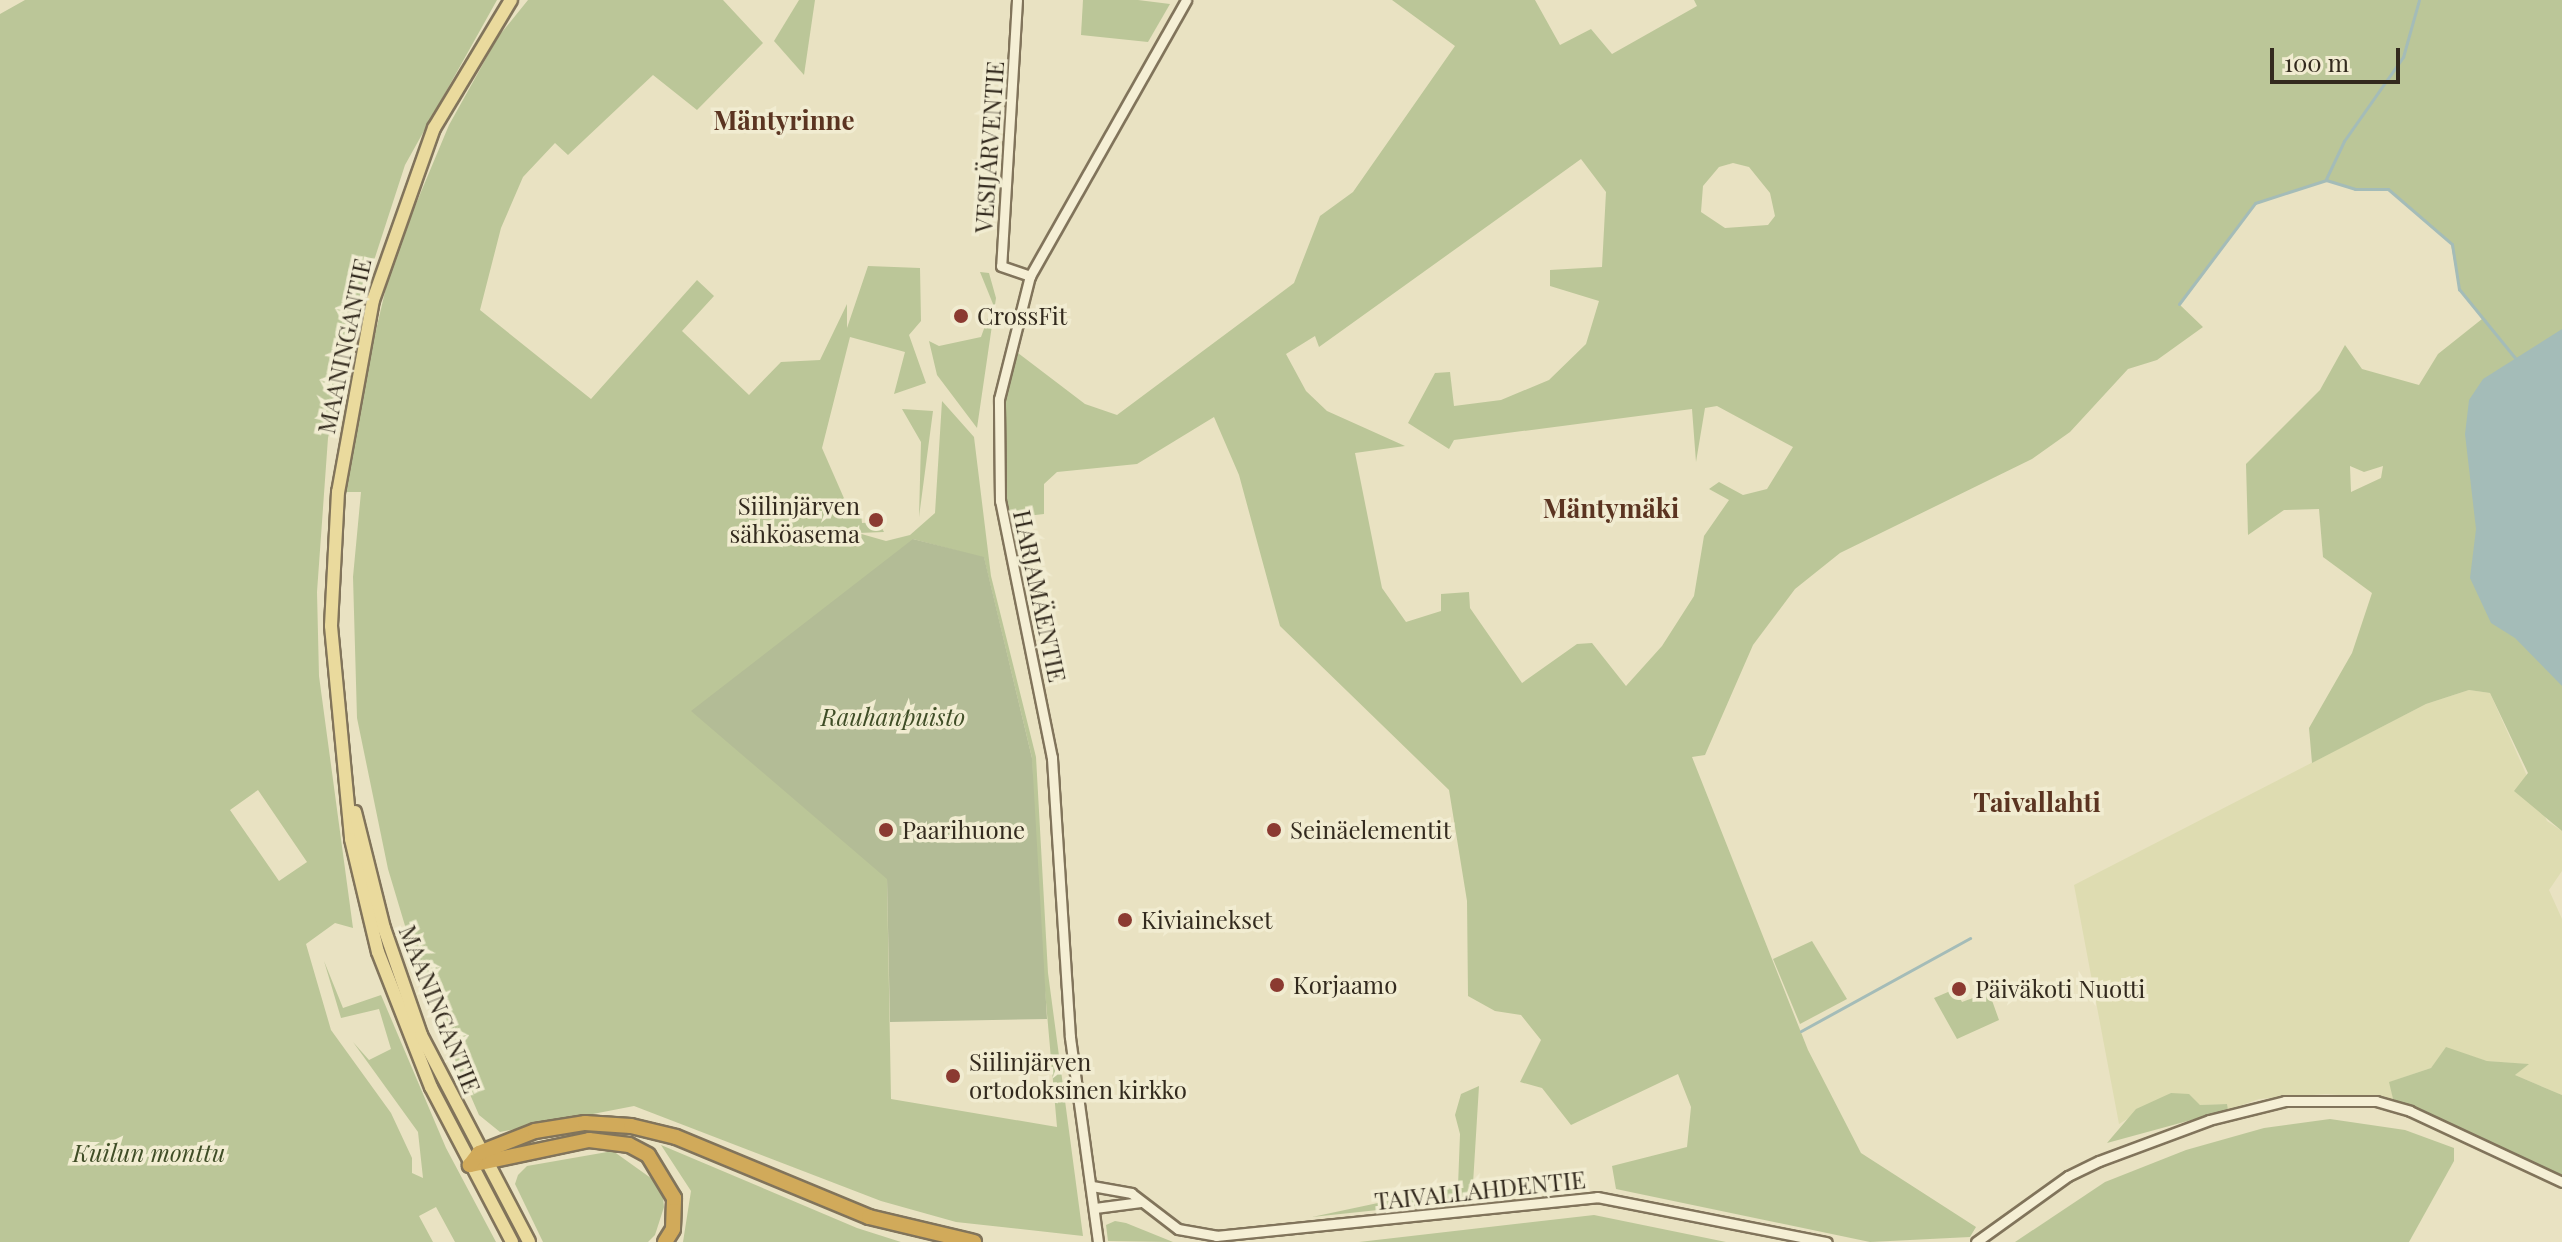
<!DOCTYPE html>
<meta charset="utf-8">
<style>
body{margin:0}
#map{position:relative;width:2562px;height:1242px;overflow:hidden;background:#e9e2c2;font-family:"Playfair Display",serif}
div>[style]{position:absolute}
.farmland>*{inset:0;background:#dedcb1}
.green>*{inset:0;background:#bbc698}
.cemetery>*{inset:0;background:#b3bc96}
.water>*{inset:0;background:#a4bcb8}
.stream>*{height:3px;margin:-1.5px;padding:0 1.5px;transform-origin:1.5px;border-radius:1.5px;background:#a4bcb8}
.roads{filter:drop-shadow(2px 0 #81745b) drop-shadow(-2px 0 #81745b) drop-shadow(0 2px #81745b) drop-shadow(0 -2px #81745b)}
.minor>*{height:9px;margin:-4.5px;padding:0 4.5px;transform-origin:4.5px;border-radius:4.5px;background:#f5efd5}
.major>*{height:12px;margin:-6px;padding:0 6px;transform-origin:6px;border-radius:6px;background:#eada9d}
.highway>*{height:14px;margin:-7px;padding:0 7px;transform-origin:7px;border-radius:7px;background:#d1aa5a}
.dots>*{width:22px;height:22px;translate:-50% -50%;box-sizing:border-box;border:4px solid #f1ecd1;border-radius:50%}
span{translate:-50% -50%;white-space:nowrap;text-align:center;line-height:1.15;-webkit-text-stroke:7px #f1ecd1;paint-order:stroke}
.street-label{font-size:24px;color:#332a1e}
.poi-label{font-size:24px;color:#332a1e}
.left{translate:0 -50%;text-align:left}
.right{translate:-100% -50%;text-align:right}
.park-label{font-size:24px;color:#3f4d26;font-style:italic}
.neighbourhood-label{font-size:26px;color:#5b3421;font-weight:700}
.scale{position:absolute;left:2270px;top:48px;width:130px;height:36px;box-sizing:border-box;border:4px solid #332a1e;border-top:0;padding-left:10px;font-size:24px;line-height:28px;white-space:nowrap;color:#332a1e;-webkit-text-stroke:6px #f1ecd1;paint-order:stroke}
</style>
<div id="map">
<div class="farmland">
<i style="clip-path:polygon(2469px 690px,2490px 693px,2547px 821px,2562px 831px,2562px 871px,2549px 890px,2562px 919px,2562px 1095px,2515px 1075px,2527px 1064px,2487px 1061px,2446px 1048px,2431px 1068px,2390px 1082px,2393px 1099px,2326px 1094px,2259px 1099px,2228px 1110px,2226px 1104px,2200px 1105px,2171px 1093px,2119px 1124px,2074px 885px,2426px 704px)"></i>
</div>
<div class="green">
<i style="clip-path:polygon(evenodd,25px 0,497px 0,405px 165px,356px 316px,328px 438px,317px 592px,319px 676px,353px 928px,335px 923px,306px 944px,331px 1030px,391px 1113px,412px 1158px,412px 1173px,423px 1178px,418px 1132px,353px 1042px,369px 1060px,391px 1049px,379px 1009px,341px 1018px,324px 961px,343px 1008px,381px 995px,446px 1148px,496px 1242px,455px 1242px,436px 1207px,419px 1216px,433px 1242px,0 1242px,0 14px,25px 0,258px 790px,307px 862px,279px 881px,230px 810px,258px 790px)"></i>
<i style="clip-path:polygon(evenodd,528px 0,723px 0,763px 43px,697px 110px,653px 75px,568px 155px,555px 143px,523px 177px,501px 228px,480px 310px,591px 399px,697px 280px,714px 296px,682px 331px,749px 395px,781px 362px,820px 360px,847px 304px,847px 328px,868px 266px,920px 268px,921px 321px,909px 335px,926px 383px,894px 394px,905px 352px,850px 337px,822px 448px,850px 512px,861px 513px,862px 523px,879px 522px,884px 532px,858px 533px,886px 541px,910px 535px,935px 513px,942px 401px,974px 437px,991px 576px,1036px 757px,1048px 973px,1083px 1236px,956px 1222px,881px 1201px,634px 1106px,500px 1132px,479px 1115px,424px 989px,388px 869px,357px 718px,353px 577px,361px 492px,338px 492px,388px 279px,413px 211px,449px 125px,498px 37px,528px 0,913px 539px,984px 558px,1032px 758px,1034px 866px,1057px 1127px,891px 1099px,887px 879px,913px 539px)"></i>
<i style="clip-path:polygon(799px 0,815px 0,804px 75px,774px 41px)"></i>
<i style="clip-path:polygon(1083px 0,1138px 0,1170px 4px,1148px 42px,1081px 35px)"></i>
<i style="clip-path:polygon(evenodd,1392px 0,1535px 0,1560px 45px,1591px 29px,1612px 54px,1697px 6px,1694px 0,2562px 0,2562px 831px,2514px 791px,2528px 773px,2490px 693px,2469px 690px,2426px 704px,2312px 763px,2309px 728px,2352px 653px,2372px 593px,2323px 557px,2319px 509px,2284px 510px,2248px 535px,2246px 464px,2320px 390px,2345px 345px,2362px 369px,2419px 385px,2438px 354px,2482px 319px,2459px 289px,2451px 244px,2388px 189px,2355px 189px,2327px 180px,2255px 203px,2179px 304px,2203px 327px,2157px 360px,2128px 369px,2070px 432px,2032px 459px,1840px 553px,1795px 589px,1753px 645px,1705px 755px,1692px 757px,1808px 1050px,1861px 1153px,1976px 1227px,1970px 1237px,1870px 1242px,1616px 1189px,1612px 1166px,1687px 1147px,1691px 1107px,1678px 1074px,1571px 1125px,1542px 1088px,1520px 1082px,1541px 1040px,1521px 1015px,1495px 1011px,1468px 996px,1467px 901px,1449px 790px,1280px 626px,1239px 475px,1214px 417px,1137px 464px,1057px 472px,1044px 484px,1044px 514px,1002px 519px,996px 436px,1005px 371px,1018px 353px,1085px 404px,1117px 415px,1294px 283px,1320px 216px,1353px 192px,1455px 46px,1392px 0,1581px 159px,1606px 192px,1602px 267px,1550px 270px,1550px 286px,1599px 301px,1586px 344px,1549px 380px,1501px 400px,1454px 406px,1450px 372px,1435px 373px,1408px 423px,1449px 449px,1454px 440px,1692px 409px,1696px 462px,1705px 408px,1717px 406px,1793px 447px,1767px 489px,1743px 495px,1719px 482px,1709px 489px,1729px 500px,1704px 536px,1694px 596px,1662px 646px,1626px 686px,1592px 643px,1577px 644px,1522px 683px,1470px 608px,1469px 592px,1441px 594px,1441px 611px,1406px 622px,1382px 588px,1355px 453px,1405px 446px,1327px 411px,1306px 391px,1286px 354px,1315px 336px,1319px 347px,1581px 159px,1392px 0,1733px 163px,1749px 167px,1770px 193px,1775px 216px,1768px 225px,1725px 228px,1701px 212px,1703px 186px,1719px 167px,1733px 163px,1392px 0,2350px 466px,2364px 472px,2383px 466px,2381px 478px,2351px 492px,2350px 466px)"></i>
<i style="clip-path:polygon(980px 272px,989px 273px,996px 298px,977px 428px,937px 375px,929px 341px,939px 346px,981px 337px,993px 304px)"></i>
<i style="clip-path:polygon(902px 409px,933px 411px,919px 517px,921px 442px)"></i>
<i style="clip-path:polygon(1812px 941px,1847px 999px,1800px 1024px,1773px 959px)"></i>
<i style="clip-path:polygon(1955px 989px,1962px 1002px,1989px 992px,1999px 1020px,1957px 1039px,1934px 998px)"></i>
<i style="clip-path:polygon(2446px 1047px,2487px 1061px,2529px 1064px,2515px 1075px,2562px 1095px,2562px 1175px,2393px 1099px,2389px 1082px,2431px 1068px)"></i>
<i style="clip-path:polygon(1479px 1086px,1472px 1200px,1312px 1217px,1458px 1186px,1460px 1134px,1455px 1115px,1461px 1094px)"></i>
<i style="clip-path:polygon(2171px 1093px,2189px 1094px,2200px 1105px,2227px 1104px,2228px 1110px,2107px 1143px,2136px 1109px)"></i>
<i style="clip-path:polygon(2330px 1119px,2405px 1130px,2454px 1148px,2454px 1161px,2409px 1242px,2015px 1242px,2105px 1182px,2186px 1150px,2264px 1128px)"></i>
<i style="clip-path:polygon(661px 1145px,857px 1228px,901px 1242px,683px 1242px,691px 1191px)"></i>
<i style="clip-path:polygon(613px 1151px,662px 1186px,664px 1207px,655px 1235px,648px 1242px,543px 1242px,515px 1184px,518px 1175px,527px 1166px)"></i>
<i style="clip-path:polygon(1594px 1215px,1726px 1242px,1359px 1242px)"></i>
<i style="clip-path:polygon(1115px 1221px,1126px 1223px,1173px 1242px,1108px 1241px,1106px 1225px)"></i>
</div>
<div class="cemetery">
<i style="clip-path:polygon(913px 539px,984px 557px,1032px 758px,1047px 1019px,890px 1022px,887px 879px,691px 711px)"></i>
</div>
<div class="water">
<i style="clip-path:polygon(2562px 329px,2562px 686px,2515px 638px,2491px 623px,2470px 578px,2476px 529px,2465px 434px,2469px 400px,2483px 379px)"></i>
</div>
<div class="stream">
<i style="left:2326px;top:179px;width:42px;rotate:-64.7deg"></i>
<i style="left:2344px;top:141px;width:103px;rotate:-54.9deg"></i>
<i style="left:2403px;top:57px;width:59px;rotate:-74.3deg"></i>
<i style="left:2179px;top:304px;width:126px;rotate:-53deg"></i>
<i style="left:2255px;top:203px;width:75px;rotate:-17.9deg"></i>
<i style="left:2326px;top:180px;width:30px;rotate:17deg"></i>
<i style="left:2355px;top:189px;width:33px"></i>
<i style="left:2388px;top:189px;width:84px;rotate:40.7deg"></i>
<i style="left:2452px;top:244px;width:46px;rotate:81.2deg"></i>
<i style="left:2459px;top:289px;width:89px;rotate:50.9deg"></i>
<i style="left:1801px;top:1031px;width:193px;rotate:-28.8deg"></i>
</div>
<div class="roads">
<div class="minor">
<i style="left:1017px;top:0;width:266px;rotate:93.4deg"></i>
<i style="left:1001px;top:266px;width:31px;rotate:19deg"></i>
<i style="left:1092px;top:1186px;width:40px;rotate:10deg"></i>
<i style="left:1131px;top:1193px;width:59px;rotate:37.5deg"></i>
<i style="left:1178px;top:1229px;width:39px;rotate:10deg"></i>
<i style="left:1216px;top:1236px;width:383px;rotate:-5.8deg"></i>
<i style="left:1597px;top:1197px;width:234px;rotate:11.1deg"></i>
<i style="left:1095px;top:1208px;width:46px;rotate:-7.4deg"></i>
<i style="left:1098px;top:1242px;width:207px;rotate:-97.8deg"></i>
<i style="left:1070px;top:1037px;width:280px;rotate:-93.7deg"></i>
<i style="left:1052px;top:758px;width:262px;rotate:-101.4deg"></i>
<i style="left:1000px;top:501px;width:102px;rotate:-90.6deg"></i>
<i style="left:999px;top:399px;width:127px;rotate:-75.9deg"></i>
<i style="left:1030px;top:276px;width:317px;rotate:-60.5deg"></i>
<i style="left:1976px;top:1242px;width:113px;rotate:-35.7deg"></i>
<i style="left:2068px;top:1176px;width:34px;rotate:-26deg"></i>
<i style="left:2099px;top:1161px;width:117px;rotate:-20.4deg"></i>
<i style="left:2209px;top:1120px;width:78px;rotate:-14deg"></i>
<i style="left:2285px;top:1101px;width:91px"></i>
<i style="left:2376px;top:1101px;width:35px;rotate:16deg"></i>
<i style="left:2410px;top:1111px;width:168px;rotate:25deg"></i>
</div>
<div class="major">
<i style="left:511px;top:0;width:149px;rotate:121deg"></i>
<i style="left:434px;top:128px;width:182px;rotate:109.5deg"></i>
<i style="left:373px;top:300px;width:195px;rotate:100.3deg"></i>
<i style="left:338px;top:492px;width:134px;rotate:93deg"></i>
<i style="left:331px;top:626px;width:214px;rotate:84.6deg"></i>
<i style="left:351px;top:839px;width:116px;rotate:76.6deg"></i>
<i style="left:378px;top:952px;width:145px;rotate:68.6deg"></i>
<i style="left:431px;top:1087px;width:175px;rotate:62.4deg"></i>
<i style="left:355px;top:812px;width:120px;rotate:76deg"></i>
<i style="left:384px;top:928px;width:113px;rotate:70.9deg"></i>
<i style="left:421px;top:1035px;width:233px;rotate:62.4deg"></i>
</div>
<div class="highway">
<i style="left:665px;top:1242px;width:15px;rotate:-58deg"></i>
<i style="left:673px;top:1229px;width:31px;rotate:-88deg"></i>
<i style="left:674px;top:1198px;width:50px;rotate:-121.2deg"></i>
<i style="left:648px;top:1155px;width:21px;rotate:-152deg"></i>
<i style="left:629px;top:1145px;width:40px;rotate:-172.9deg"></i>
<i style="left:589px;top:1140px;width:122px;rotate:168.1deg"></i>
<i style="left:470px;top:1165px;width:15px;rotate:-53deg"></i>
<i style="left:479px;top:1153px;width:60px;rotate:-21.4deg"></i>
<i style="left:535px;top:1131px;width:51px;rotate:-9.1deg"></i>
<i style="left:585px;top:1123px;width:46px;rotate:3.7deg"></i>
<i style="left:631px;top:1126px;width:46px;rotate:13.7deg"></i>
<i style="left:676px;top:1137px;width:209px;rotate:22.5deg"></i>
<i style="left:869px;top:1217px;width:108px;rotate:13.4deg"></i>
</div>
</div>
<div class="dots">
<i style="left:961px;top:316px;background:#8b3a31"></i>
<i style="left:876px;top:520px;background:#8b3a31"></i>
<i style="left:886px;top:830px;background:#8b3a31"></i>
<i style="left:1274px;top:830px;background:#8b3a31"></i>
<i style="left:1125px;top:920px;background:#8b3a31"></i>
<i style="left:1277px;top:985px;background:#8b3a31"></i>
<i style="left:1959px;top:989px;background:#8b3a31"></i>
<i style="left:953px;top:1076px;background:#8b3a31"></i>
</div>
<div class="street-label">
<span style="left:989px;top:147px;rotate:-86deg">VESIJÄRVENTIE</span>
<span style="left:344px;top:346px;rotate:-78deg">MAANINGANTIE</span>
<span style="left:1040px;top:596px;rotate:78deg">HARJAMÄENTIE</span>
<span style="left:440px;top:1009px;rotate:68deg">MAANINGANTIE</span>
<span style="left:1480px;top:1190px;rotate:-6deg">TAIVALLAHDENTIE</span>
</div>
<div class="poi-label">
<span class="left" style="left:977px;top:316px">CrossFit</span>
<span class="right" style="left:860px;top:520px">Siilinjärven<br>sähköasema</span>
<span class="left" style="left:902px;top:830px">Paarihuone</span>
<span class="left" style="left:1290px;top:830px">Seinäelementit</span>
<span class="left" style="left:1141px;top:920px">Kiviainekset</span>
<span class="left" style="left:1293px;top:985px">Korjaamo</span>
<span class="left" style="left:1975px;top:989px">Päiväkoti Nuotti</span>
<span class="left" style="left:969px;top:1076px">Siilinjärven<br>ortodoksinen kirkko</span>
</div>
<div class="park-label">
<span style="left:893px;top:717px">Rauhanpuisto</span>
<span style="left:149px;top:1153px">Kuilun monttu</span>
</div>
<div class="neighbourhood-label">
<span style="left:784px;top:120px">Mäntyrinne</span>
<span style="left:1611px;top:508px">Mäntymäki</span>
<span style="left:2037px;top:802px">Taivallahti</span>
</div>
<div class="scale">100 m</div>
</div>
